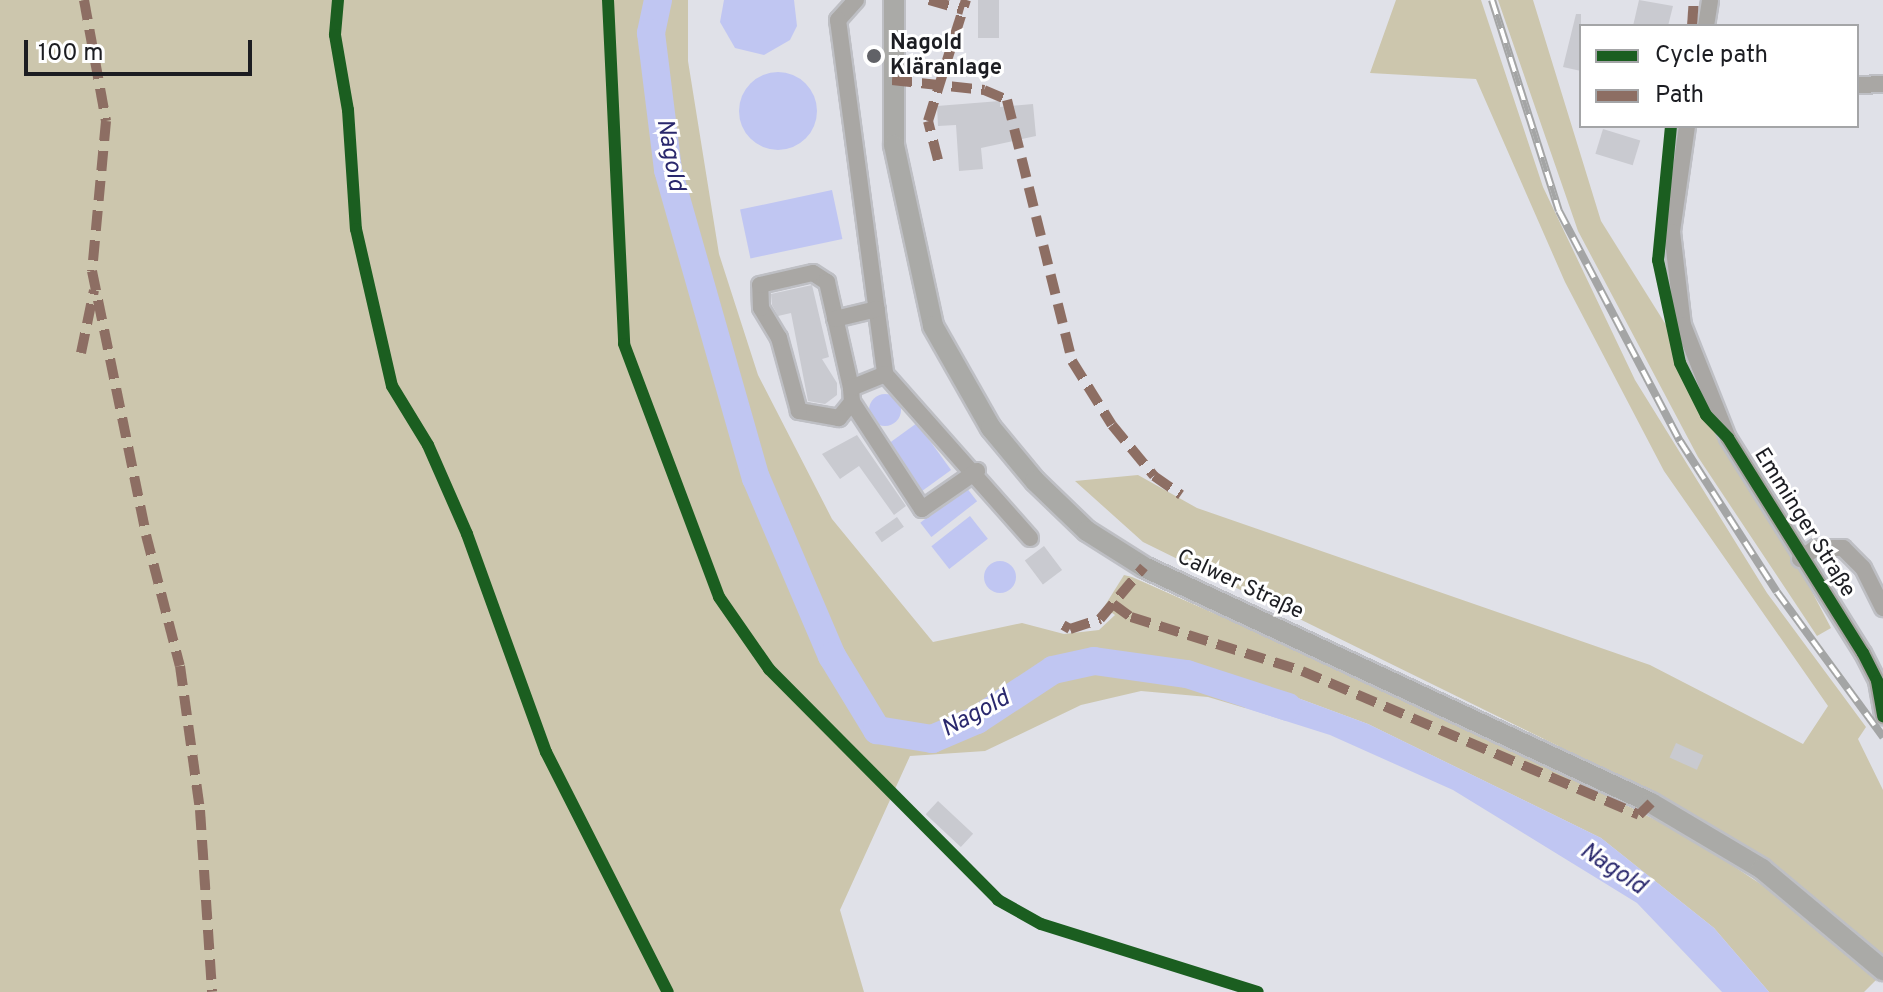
<!DOCTYPE html>
<meta charset="utf-8">
<style>
body{margin:0}
#map{position:relative;width:1883px;height:992px;overflow:hidden;background:#e0e1e8;font-family:Overpass,sans-serif}
div>[style]{position:absolute}
.green>*{inset:0;background:#ccc6ad}
.water>*{inset:0;background:#c0c6f2;transform-origin:0 0}
.round{border-radius:50%}
.river>*{height:28px;margin:-14px;padding:0 14px;transform-origin:14px;border-radius:14px;background:#c0c6f2}
.building>*{inset:0;background:#c9cad0;transform-origin:0 0}
.roads{filter:drop-shadow(2px 0 #bebfc4) drop-shadow(-2px 0 #bebfc4) drop-shadow(0 2px #bebfc4) drop-shadow(0 -2px #bebfc4)}
.minor>*{height:16px;margin:-8px;padding:0 8px;transform-origin:8px;border-radius:8px;background:#a9a7a4}
.major>*{height:20px;margin:-10px;padding:0 10px;transform-origin:10px;border-radius:10px;background:#aaaaa7}
.rail>*{height:8px;margin-top:-4px;transform-origin:0;background:repeating-linear-gradient(90deg,#fff 0 15px,#a4a5a5 0 30px);box-sizing:border-box;border-block:2px solid #a4a5a5}
.quiet>*{height:10px;margin-top:-5px;transform-origin:0;background:repeating-linear-gradient(90deg,#8d6e63 0 20px,transparent 0 30px)}
.cycleway>*{height:12px;margin:-6px;padding:0 6px;transform-origin:6px;border-radius:6px;background:#1b5e20}
.dots>*{width:22px;height:22px;translate:-50% -50%;box-sizing:border-box;border:4px solid #fff;border-radius:50%}
span{translate:-50% -50%;white-space:nowrap;text-align:center;line-height:1.15;-webkit-text-stroke:6px #fff;paint-order:stroke}
.poi-label{font-size:22px;color:#1c1d22;font-weight:700}
.left{translate:0 -50%;text-align:left}
.street-label{font-size:22px;color:#1c1d22}
.water-label{font-size:24px;color:#2a286d;font-style:italic}
.legend{position:absolute;left:1579px;top:24px;width:280px;height:104px;box-sizing:border-box;background:#fff;border:2px solid #a4a5a7;margin:0;padding:10px 14px;list-style:none;font-size:24px;color:#1c1d22}
.legend li{display:flex;align-items:center;gap:16px;height:40px}
.legend b{width:40px;border:2px solid #a4a5a7}
.scale{position:absolute;left:24px;top:40px;width:228px;height:36px;box-sizing:border-box;border:4px solid #1c1d22;border-top:0;padding-left:10px;font-size:24px;line-height:28px;white-space:nowrap;color:#1c1d22;-webkit-text-stroke:6px #fff;paint-order:stroke}
</style>
<div id="map">
<div class="green">
<i style="clip-path:polygon(0 0,688px 0,688px 61px,719px 254px,758px 375px,832px 519px,933px 642px,1022px 623px,1064px 634px,1099px 630px,1115px 615px,1104px 607px,1124px 575px,1132px 577px,1486px 734px,1689px 837px,1794px 906px,1876px 980px,1864px 992px,1769px 992px,1714px 928px,1601px 838px,1368px 724px,1257px 683px,1245px 708px,1208px 697px,1141px 691px,1081px 705px,985px 751px,910px 756px,840px 910px,864px 992px,0 992px)"></i>
<i style="clip-path:polygon(1396px 0,1481px 0,1543px 187px,1635px 380px,1767px 593px,1866px 727px,1858px 739px,1883px 790px,1883px 958px,1738px 842px,1662px 797px,1143px 542px,1075px 481px,1138px 475px,1197px 508px,1650px 665px,1803px 744px,1828px 706px,1664px 471px,1565px 282px,1476px 79px,1370px 73px)"></i>
<i style="clip-path:polygon(1498px 0,1533px 0,1601px 221px,1686px 357px,1796px 561px,1831px 628px,1817px 636px,1698px 457px,1578px 231px)"></i>
</div>
<div class="water">
<i style="clip-path:polygon(724px 0,794px 0,797px 26px,790px 40px,764px 55px,735px 48px,720px 22px)"></i>
<i class="round" style="left:739px;top:72px;width:78px;height:78px"></i>
<i style="left:832px;top:190px;width:50px;height:94px;rotate:78deg"></i>
<i class="round" style="left:869px;top:394px;width:32px;height:32px"></i>
<i style="left:917px;top:423px;width:58px;height:38px;rotate:54deg"></i>
<i style="left:966px;top:487px;width:18px;height:58px;rotate:52deg"></i>
<i style="left:970px;top:516px;width:29px;height:49px;rotate:52deg"></i>
<i class="round" style="left:984px;top:561px;width:32px;height:32px"></i>
<i style="clip-path:polygon(1257px 683px,1368px 724px,1601px 838px,1714px 928px,1769px 992px,1722px 992px,1637px 903px,1453px 790px,1330px 735px,1245px 708px)"></i>
</div>
<div class="river">
<i style="left:658px;top:0;width:34px;rotate:102deg"></i>
<i style="left:651px;top:33px;width:138px;rotate:82.9deg"></i>
<i style="left:668px;top:170px;width:320px;rotate:74.1deg"></i>
<i style="left:756px;top:478px;width:194px;rotate:66.9deg"></i>
<i style="left:832px;top:656px;width:87px;rotate:58.7deg"></i>
<i style="left:877px;top:730px;width:56px;rotate:9.3deg"></i>
<i style="left:932px;top:739px;width:49px;rotate:-22.9deg"></i>
<i style="left:977px;top:720px;width:91px;rotate:-33.3deg"></i>
<i style="left:1053px;top:670px;width:42px;rotate:-12.4deg"></i>
<i style="left:1094px;top:661px;width:94px;rotate:8deg"></i>
<i style="left:1187px;top:674px;width:106px;rotate:18.1deg"></i>
</div>
<div class="building">
<i style="left:978px;top:0;width:21px;height:38px"></i>
<i style="clip-path:polygon(1639px 0,1673px 6px,1668px 26px,1633px 26px)"></i>
<i style="clip-path:polygon(1576px 14px,1581px 14px,1581px 71px,1563px 67px)"></i>
<i style="clip-path:polygon(1000px 101px,1000px 107px,1033px 104px,1036px 136px,981px 148px,983px 169px,959px 171px,956px 125px,938px 126px,937px 106px)"></i>
<i style="left:1603px;top:129px;width:39px;height:26px;rotate:17deg"></i>
<i style="clip-path:polygon(812px 285px,829px 357px,822px 359px,837px 383px,837px 395px,825px 404px,808px 401px,791px 313px,778px 316px,772px 305px,771px 294px)"></i>
<i style="clip-path:polygon(857px 435px,906px 506px,894px 515px,859px 466px,840px 479px,822px 454px)"></i>
<i style="left:897px;top:517px;width:12px;height:27px;rotate:55deg"></i>
<i style="left:1044px;top:546px;width:30px;height:24px;rotate:53deg"></i>
<i style="left:1676px;top:743px;width:30px;height:16px;rotate:24deg"></i>
<i style="left:938px;top:801px;width:48px;height:18px;rotate:43deg"></i>
</div>
<div class="roads">
<div class="minor">
<i style="left:856px;top:0;width:27px;rotate:132deg"></i>
<i style="left:838px;top:20px;width:357px;rotate:82.4deg"></i>
<i style="left:885px;top:374px;width:219px;rotate:48.5deg"></i>
<i style="left:1706px;top:26px;width:26px;rotate:-81deg"></i>
<i style="left:1857px;top:85px;width:26px;rotate:-2deg"></i>
<i style="left:1687px;top:126px;width:107px;rotate:98.1deg"></i>
<i style="left:1672px;top:232px;width:94px;rotate:83.3deg"></i>
<i style="left:1683px;top:325px;width:122px;rotate:68.3deg"></i>
<i style="left:1728px;top:438px;width:254px;rotate:57.9deg"></i>
<i style="left:1863px;top:653px;width:31px;rotate:63deg"></i>
<i style="left:1877px;top:681px;width:36px;rotate:80deg"></i>
<i style="left:813px;top:273px;width:17px;rotate:33deg"></i>
<i style="left:827px;top:282px;width:109px;rotate:77.2deg"></i>
<i style="left:851px;top:388px;width:14px;rotate:86deg"></i>
<i style="left:852px;top:402px;width:21px;rotate:129deg"></i>
<i style="left:839px;top:418px;width:41px;rotate:-170.1deg"></i>
<i style="left:799px;top:411px;width:76px;rotate:-105.3deg"></i>
<i style="left:779px;top:338px;width:35px;rotate:-121deg"></i>
<i style="left:761px;top:308px;width:23px;rotate:-92deg"></i>
<i style="left:760px;top:285px;width:54px;rotate:-12.8deg"></i>
<i style="left:835px;top:319px;width:43px;rotate:-13.4deg"></i>
<i style="left:851px;top:388px;width:37px;rotate:-22deg"></i>
<i style="left:852px;top:402px;width:128px;rotate:56.8deg"></i>
<i style="left:922px;top:509px;width:67px;rotate:-34.6deg"></i>
<i style="left:1800px;top:559px;width:19px;rotate:-35deg"></i>
<i style="left:1816px;top:548px;width:27px"></i>
<i style="left:1843px;top:548px;width:28px;rotate:45deg"></i>
<i style="left:1863px;top:568px;width:45px;rotate:63.4deg"></i>
</div>
<div class="major">
<i style="left:894px;top:0;width:145px;rotate:90deg"></i>
<i style="left:894px;top:145px;width:185px;rotate:77.8deg"></i>
<i style="left:933px;top:326px;width:117px;rotate:60.4deg"></i>
<i style="left:991px;top:428px;width:69px;rotate:50.3deg"></i>
<i style="left:1035px;top:481px;width:72px;rotate:43.9deg"></i>
<i style="left:1087px;top:531px;width:67px;rotate:32.3deg"></i>
<i style="left:1144px;top:567px;width:559px;rotate:24.96deg"></i>
<i style="left:1651px;top:803px;width:129px;rotate:30.7deg"></i>
<i style="left:1762px;top:869px;width:158px;rotate:39.9deg"></i>
</div>
</div>
<div class="rail">
<i style="left:1492px;top:0;width:221px;rotate:72.4deg"></i>
<i style="left:1559px;top:211px;width:260px;rotate:62.3deg"></i>
<i style="left:1680px;top:441px;width:179px;rotate:57.3deg"></i>
<i style="left:1777px;top:592px;width:180px;rotate:53.8deg"></i>
</div>
<div class="quiet">
<i style="left:84px;top:0;width:123px;rotate:79.7deg"></i>
<i style="left:106px;top:121px;width:151px;rotate:95.3deg"></i>
<i style="left:92px;top:271px;width:269px;rotate:78.4deg"></i>
<i style="left:146px;top:535px;width:135px;rotate:75.5deg"></i>
<i style="left:180px;top:666px;width:145px;rotate:82.1deg"></i>
<i style="left:200px;top:810px;width:182px;rotate:86.2deg"></i>
<i style="left:929px;top:0;width:36px;rotate:16deg"></i>
<i style="left:1692px;top:26px;width:26px;rotate:-86deg"></i>
<i style="left:892px;top:80px;width:93px;rotate:6.2deg"></i>
<i style="left:984px;top:90px;width:25px;rotate:23deg"></i>
<i style="left:1007px;top:100px;width:269px;rotate:76deg"></i>
<i style="left:1072px;top:361px;width:75px;rotate:58deg"></i>
<i style="left:1112px;top:425px;width:66px;rotate:50.5deg"></i>
<i style="left:1154px;top:476px;width:33px;rotate:35deg"></i>
<i style="left:938px;top:160px;width:40px;rotate:-104.4deg"></i>
<i style="left:928px;top:121px;width:127px;rotate:-72.6deg"></i>
<i style="left:81px;top:353px;width:64px;rotate:-78.3deg"></i>
<i style="left:1113px;top:604px;width:22px;rotate:36deg"></i>
<i style="left:1131px;top:617px;width:179px;rotate:17.5deg"></i>
<i style="left:1302px;top:671px;width:366px;rotate:23.1deg"></i>
<i style="left:1639px;top:815px;width:17px;rotate:-45deg"></i>
<i style="left:1063px;top:625px;width:8px;rotate:30deg"></i>
<i style="left:1070px;top:629px;width:32px;rotate:-18deg"></i>
<i style="left:1100px;top:619px;width:68px;rotate:-49.8deg"></i>
</div>
<div class="cycleway">
<i style="left:338px;top:0;width:35px;rotate:95deg"></i>
<i style="left:335px;top:35px;width:76px;rotate:80.2deg"></i>
<i style="left:348px;top:110px;width:119px;rotate:86.2deg"></i>
<i style="left:356px;top:229px;width:161px;rotate:77.1deg"></i>
<i style="left:392px;top:386px;width:69px;rotate:58.6deg"></i>
<i style="left:428px;top:445px;width:97px;rotate:66.3deg"></i>
<i style="left:467px;top:534px;width:232px;rotate:70.1deg"></i>
<i style="left:546px;top:752px;width:269px;rotate:63.1deg"></i>
<i style="left:608px;top:0;width:344px;rotate:87.3deg"></i>
<i style="left:624px;top:344px;width:270px;rotate:69.4deg"></i>
<i style="left:719px;top:597px;width:88px;rotate:55.2deg"></i>
<i style="left:769px;top:669px;width:325px;rotate:45.2deg"></i>
<i style="left:998px;top:900px;width:49px;rotate:29.2deg"></i>
<i style="left:1041px;top:924px;width:227px;rotate:17.4deg"></i>
<i style="left:1671px;top:126px;width:135px;rotate:95.5deg"></i>
<i style="left:1658px;top:260px;width:105px;rotate:77.9deg"></i>
<i style="left:1680px;top:363px;width:58px;rotate:63.4deg"></i>
<i style="left:1706px;top:415px;width:32px;rotate:46deg"></i>
<i style="left:1728px;top:438px;width:254px;rotate:57.9deg"></i>
<i style="left:1863px;top:653px;width:31px;rotate:63deg"></i>
<i style="left:1877px;top:681px;width:36px;rotate:80deg"></i>
</div>
<div class="dots">
<i style="left:874px;top:56px;background:#616267"></i>
</div>
<div class="poi-label">
<span class="left" style="left:890px;top:56px">Nagold<br>Kläranlage</span>
</div>
<div class="street-label">
<span style="left:1804px;top:523px;rotate:58deg">Emminger Straße</span>
<span style="left:1240px;top:585px;rotate:25deg">Calwer Straße</span>
</div>
<div class="water-label">
<span style="left:669px;top:155px;rotate:80deg">Nagold</span>
<span style="left:976px;top:715px;rotate:-28deg">Nagold</span>
<span style="left:1612px;top:870px;rotate:34deg">Nagold</span>
</div>
<ul class="legend">
<li><b style="height:10px;background:#1b5e20"></b>Cycle path</li>
<li><b style="height:10px;background:#8d6e63"></b>Path</li>
</ul>
<div class="scale">100 m</div>
</div>
